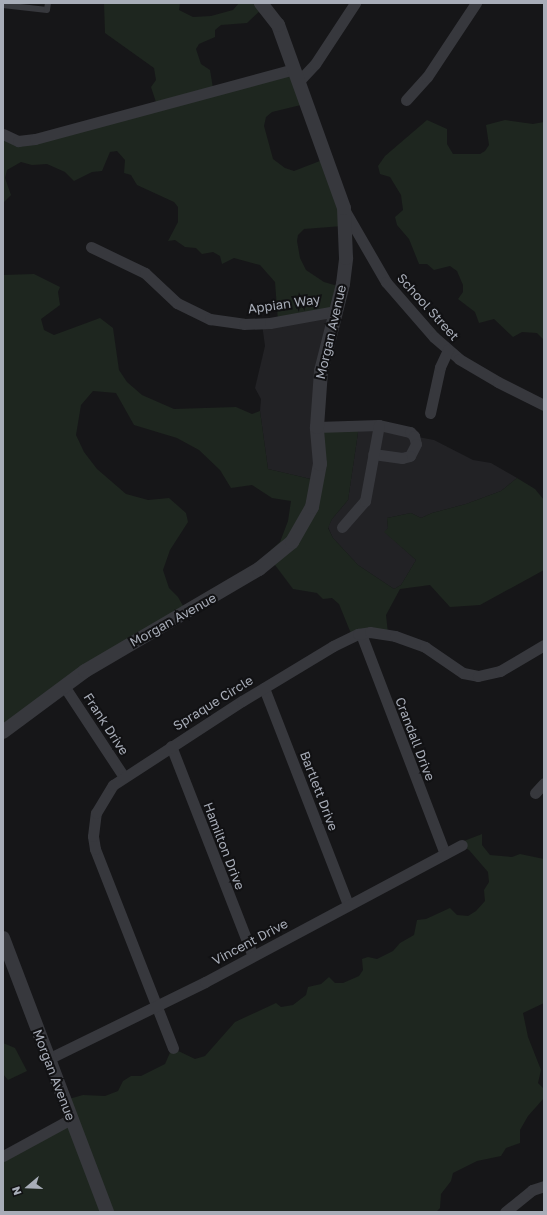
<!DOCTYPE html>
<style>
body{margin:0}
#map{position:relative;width:547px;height:1215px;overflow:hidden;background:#161618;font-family:"Golos Text",sans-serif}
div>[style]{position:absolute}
.built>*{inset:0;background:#222225}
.green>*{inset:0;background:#1e261f}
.service>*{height:5.5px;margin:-2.75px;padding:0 2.75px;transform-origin:2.75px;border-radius:2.75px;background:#37383d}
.minor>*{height:11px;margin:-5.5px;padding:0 5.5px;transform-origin:5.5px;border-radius:5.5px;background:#37383d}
.tertiary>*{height:14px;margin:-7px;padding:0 7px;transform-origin:7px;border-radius:7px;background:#37383d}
span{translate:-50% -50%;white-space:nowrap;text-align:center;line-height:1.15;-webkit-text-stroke:4px #111113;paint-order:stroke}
.street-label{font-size:13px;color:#a8adb8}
.frame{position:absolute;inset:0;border:4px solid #a8adb8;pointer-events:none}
.north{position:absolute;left:8px;top:1167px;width:40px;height:40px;-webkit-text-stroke:3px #111113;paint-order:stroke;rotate:251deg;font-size:11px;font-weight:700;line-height:16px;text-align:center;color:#a8adb8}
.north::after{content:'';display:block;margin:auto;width:14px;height:18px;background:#a8adb8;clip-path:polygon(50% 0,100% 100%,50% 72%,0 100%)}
</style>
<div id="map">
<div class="built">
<i style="clip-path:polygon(332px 312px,315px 480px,268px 469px,260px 411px,261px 399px,255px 388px,265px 346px,262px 324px)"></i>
<i style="clip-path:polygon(359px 426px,434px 440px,473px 460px,491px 463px,517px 478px,501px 491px,466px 504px,432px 513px,421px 518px,411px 513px,387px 518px,388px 528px,385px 532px,416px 560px,401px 585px,394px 589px,358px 565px,333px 538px,328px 527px,332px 519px,348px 500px)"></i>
</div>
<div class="green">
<i style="clip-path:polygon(104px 3px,180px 3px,179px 10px,193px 17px,211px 16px,233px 10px,239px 3px,260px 3px,263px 8px,247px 23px,221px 25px,215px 30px,215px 37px,199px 44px,196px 49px,201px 64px,210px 70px,213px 88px,290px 70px,305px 104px,272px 112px,266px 117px,264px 126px,273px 159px,285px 168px,294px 171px,325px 159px,343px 226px,304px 229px,298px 235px,297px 241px,300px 258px,306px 270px,324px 282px,341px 287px,337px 306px,278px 321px,275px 282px,260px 265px,234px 258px,222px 264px,220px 256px,213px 252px,202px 254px,196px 248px,185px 247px,175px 240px,168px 241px,178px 222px,178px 207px,174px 202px,137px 185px,131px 175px,124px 173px,125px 160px,117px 151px,110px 152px,102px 171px,92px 172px,74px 181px,65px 172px,47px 164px,32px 165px,21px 162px,7px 170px,5px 178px,11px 195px,3px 203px,3px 130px,20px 138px,157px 105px,151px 87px,156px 80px,154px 68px,105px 33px)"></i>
<i style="clip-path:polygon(427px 120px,447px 129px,447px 144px,453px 154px,480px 154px,485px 151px,489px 145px,486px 125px,505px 120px,533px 124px,544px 122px,544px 340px,537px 333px,522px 332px,513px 337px,494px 319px,479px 323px,475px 312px,458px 299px,463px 292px,463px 285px,457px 271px,450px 266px,434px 270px,427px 264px,419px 264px,409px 239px,397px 225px,395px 217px,403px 210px,401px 195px,390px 177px,380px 174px,378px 166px,385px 156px)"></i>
<i style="clip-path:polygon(34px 274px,60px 287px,58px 292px,60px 305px,41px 319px,44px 330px,54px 335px,100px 318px,113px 328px,119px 370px,127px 382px,142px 395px,174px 409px,236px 407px,252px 414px,260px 411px,268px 469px,315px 480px,316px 431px,359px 426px,348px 500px,332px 519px,328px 528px,333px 538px,358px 565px,394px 589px,401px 585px,416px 560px,384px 532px,388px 528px,387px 518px,411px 513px,421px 518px,432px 513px,466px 504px,501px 491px,517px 478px,535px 489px,544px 500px,544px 570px,480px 605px,450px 607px,430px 585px,400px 589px,386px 615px,388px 633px,352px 636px,339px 604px,332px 598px,323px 599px,317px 593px,293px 589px,272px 561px,271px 550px,280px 542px,288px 521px,291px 501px,272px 498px,252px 485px,231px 488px,220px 470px,199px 450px,177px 438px,134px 425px,116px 393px,93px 391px,81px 405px,76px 435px,84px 452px,97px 469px,126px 494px,148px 500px,169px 498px,186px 513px,188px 522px,170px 550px,163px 570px,169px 588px,178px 597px,186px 611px,3px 731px,3px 275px)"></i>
<i style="clip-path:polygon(482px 834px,482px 845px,490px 855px,512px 857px,520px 854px,544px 859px,544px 1003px,523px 1013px,528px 1037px,541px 1070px,538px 1083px,544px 1089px,544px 1098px,528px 1116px,520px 1130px,520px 1143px,506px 1148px,501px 1156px,477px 1161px,453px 1173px,451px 1181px,441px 1194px,440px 1208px,436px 1212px,3px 1212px,3px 1156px,69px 1121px,65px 1100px,83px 1095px,105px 1096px,118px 1091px,123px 1081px,131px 1076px,141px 1076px,165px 1064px,172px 1048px,195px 1059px,205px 1056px,235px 1022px,276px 1003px,281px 1007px,293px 1005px,306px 995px,308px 987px,321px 984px,329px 977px,335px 983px,343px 983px,359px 976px,363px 970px,362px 959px,368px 957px,377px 959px,393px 951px,400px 943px,414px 935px,417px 920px,426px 919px,450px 908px,457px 915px,468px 916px,476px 911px,485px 901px,484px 890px,489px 882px,488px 872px,469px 850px,461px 845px,464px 841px)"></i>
<i style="clip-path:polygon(3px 1043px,15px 1048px,27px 1071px,8px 1080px,3px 1074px)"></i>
</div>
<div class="service">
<i style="left:3px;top:5px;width:44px;rotate:6.5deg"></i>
<i style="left:47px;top:10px;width:7px;rotate:-82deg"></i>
</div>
<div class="minor">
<i style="left:299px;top:81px;width:23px;rotate:-47deg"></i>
<i style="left:315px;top:64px;width:73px;rotate:-56.7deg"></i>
<i style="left:406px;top:100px;width:31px;rotate:-48deg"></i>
<i style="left:427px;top:77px;width:89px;rotate:-56.5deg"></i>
<i style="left:3px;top:134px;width:17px;rotate:25deg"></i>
<i style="left:18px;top:141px;width:17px;rotate:-7deg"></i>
<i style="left:35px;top:139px;width:268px;rotate:-15.1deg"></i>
<i style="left:345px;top:211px;width:82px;rotate:60deg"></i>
<i style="left:386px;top:282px;width:73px;rotate:48.9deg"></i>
<i style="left:434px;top:337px;width:33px;rotate:41deg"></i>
<i style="left:459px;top:359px;width:45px;rotate:30.5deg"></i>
<i style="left:498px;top:382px;width:51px;rotate:26.6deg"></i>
<i style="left:91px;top:247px;width:60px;rotate:25.7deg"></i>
<i style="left:145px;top:273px;width:44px;rotate:43.2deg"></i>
<i style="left:177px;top:303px;width:37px;rotate:26deg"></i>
<i style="left:210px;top:319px;width:34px;rotate:8deg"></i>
<i style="left:244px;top:324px;width:26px;rotate:-2deg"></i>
<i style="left:270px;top:323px;width:67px;rotate:-10.3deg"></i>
<i style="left:430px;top:413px;width:47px;rotate:-77.7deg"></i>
<i style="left:440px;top:367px;width:19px;rotate:-65deg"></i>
<i style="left:317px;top:427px;width:62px;rotate:-1.8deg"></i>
<i style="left:379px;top:425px;width:32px;rotate:13deg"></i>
<i style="left:410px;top:432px;width:6px;rotate:45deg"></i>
<i style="left:414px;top:436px;width:8px;rotate:76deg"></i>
<i style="left:416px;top:444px;width:13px;rotate:117deg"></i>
<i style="left:410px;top:456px;width:8px;rotate:166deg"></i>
<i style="left:402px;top:458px;width:29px;rotate:-172deg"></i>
<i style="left:342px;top:527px;width:35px;rotate:-49deg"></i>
<i style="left:365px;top:501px;width:77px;rotate:-79.6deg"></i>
<i style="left:361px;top:634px;width:235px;rotate:69.1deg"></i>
<i style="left:64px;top:686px;width:109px;rotate:56.6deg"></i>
<i style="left:264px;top:688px;width:233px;rotate:68.8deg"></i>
<i style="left:171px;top:746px;width:225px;rotate:68.7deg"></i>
<i style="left:535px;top:793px;width:13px;rotate:-48deg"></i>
<i style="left:173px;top:1048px;width:214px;rotate:-111.4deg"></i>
<i style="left:95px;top:849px;width:13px;rotate:-99deg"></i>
<i style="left:93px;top:836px;width:23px;rotate:-83deg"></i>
<i style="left:96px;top:813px;width:33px;rotate:-59deg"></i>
<i style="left:113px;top:785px;width:154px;rotate:-33.1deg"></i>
<i style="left:242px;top:701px;width:106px;rotate:-31.1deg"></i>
<i style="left:333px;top:646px;width:28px;rotate:-26deg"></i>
<i style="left:358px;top:634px;width:12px;rotate:-9deg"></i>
<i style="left:370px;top:632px;width:25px;rotate:9deg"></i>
<i style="left:395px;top:636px;width:32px;rotate:20deg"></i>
<i style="left:425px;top:647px;width:46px;rotate:34.4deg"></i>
<i style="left:463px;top:673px;width:15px;rotate:11deg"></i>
<i style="left:478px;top:676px;width:23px;rotate:-13deg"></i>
<i style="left:500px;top:671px;width:51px;rotate:-30.6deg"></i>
<i style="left:48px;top:1059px;width:175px;rotate:-26.1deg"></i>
<i style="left:205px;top:982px;width:291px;rotate:-28.1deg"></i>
<i style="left:3px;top:1156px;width:77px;rotate:-28.6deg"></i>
<i style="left:505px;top:1212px;width:35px;rotate:-39deg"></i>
<i style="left:532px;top:1190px;width:13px;rotate:-18deg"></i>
</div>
<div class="tertiary">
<i style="left:3px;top:732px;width:102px;rotate:-36.6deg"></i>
<i style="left:85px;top:671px;width:202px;rotate:-30.4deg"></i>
<i style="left:259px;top:569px;width:43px;rotate:-39.3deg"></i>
<i style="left:292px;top:542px;width:40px;rotate:-60.3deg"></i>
<i style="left:312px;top:507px;width:44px;rotate:-79.5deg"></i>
<i style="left:320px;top:464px;width:37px;rotate:-95deg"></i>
<i style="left:317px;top:427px;width:56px;rotate:-85.9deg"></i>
<i style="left:321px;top:371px;width:90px;rotate:-75.8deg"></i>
<i style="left:343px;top:284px;width:26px;rotate:-83deg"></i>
<i style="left:346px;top:258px;width:50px;rotate:-92.3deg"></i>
<i style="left:344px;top:208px;width:195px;rotate:-109.8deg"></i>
<i style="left:278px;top:25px;width:28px;rotate:-128deg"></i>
<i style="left:3px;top:938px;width:293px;rotate:69.2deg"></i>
</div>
<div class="street-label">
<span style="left:284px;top:304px;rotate:-8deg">Appian Way</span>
<span style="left:428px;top:307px;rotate:48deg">School Street</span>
<span style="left:331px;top:332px;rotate:-77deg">Morgan Avenue</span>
<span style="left:173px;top:620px;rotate:-29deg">Morgan Avenue</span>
<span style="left:213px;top:703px;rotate:-32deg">Spraque Circle</span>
<span style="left:106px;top:724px;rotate:57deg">Frank Drive</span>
<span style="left:415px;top:739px;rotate:69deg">Crandall Drive</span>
<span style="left:319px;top:791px;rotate:69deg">Bartlett Drive</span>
<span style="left:224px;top:846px;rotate:69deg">Hamilton Drive</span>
<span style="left:250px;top:942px;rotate:-28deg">Vincent Drive</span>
<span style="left:54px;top:1075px;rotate:69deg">Morgan Avenue</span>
</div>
<div class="frame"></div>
<div class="north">N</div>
</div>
